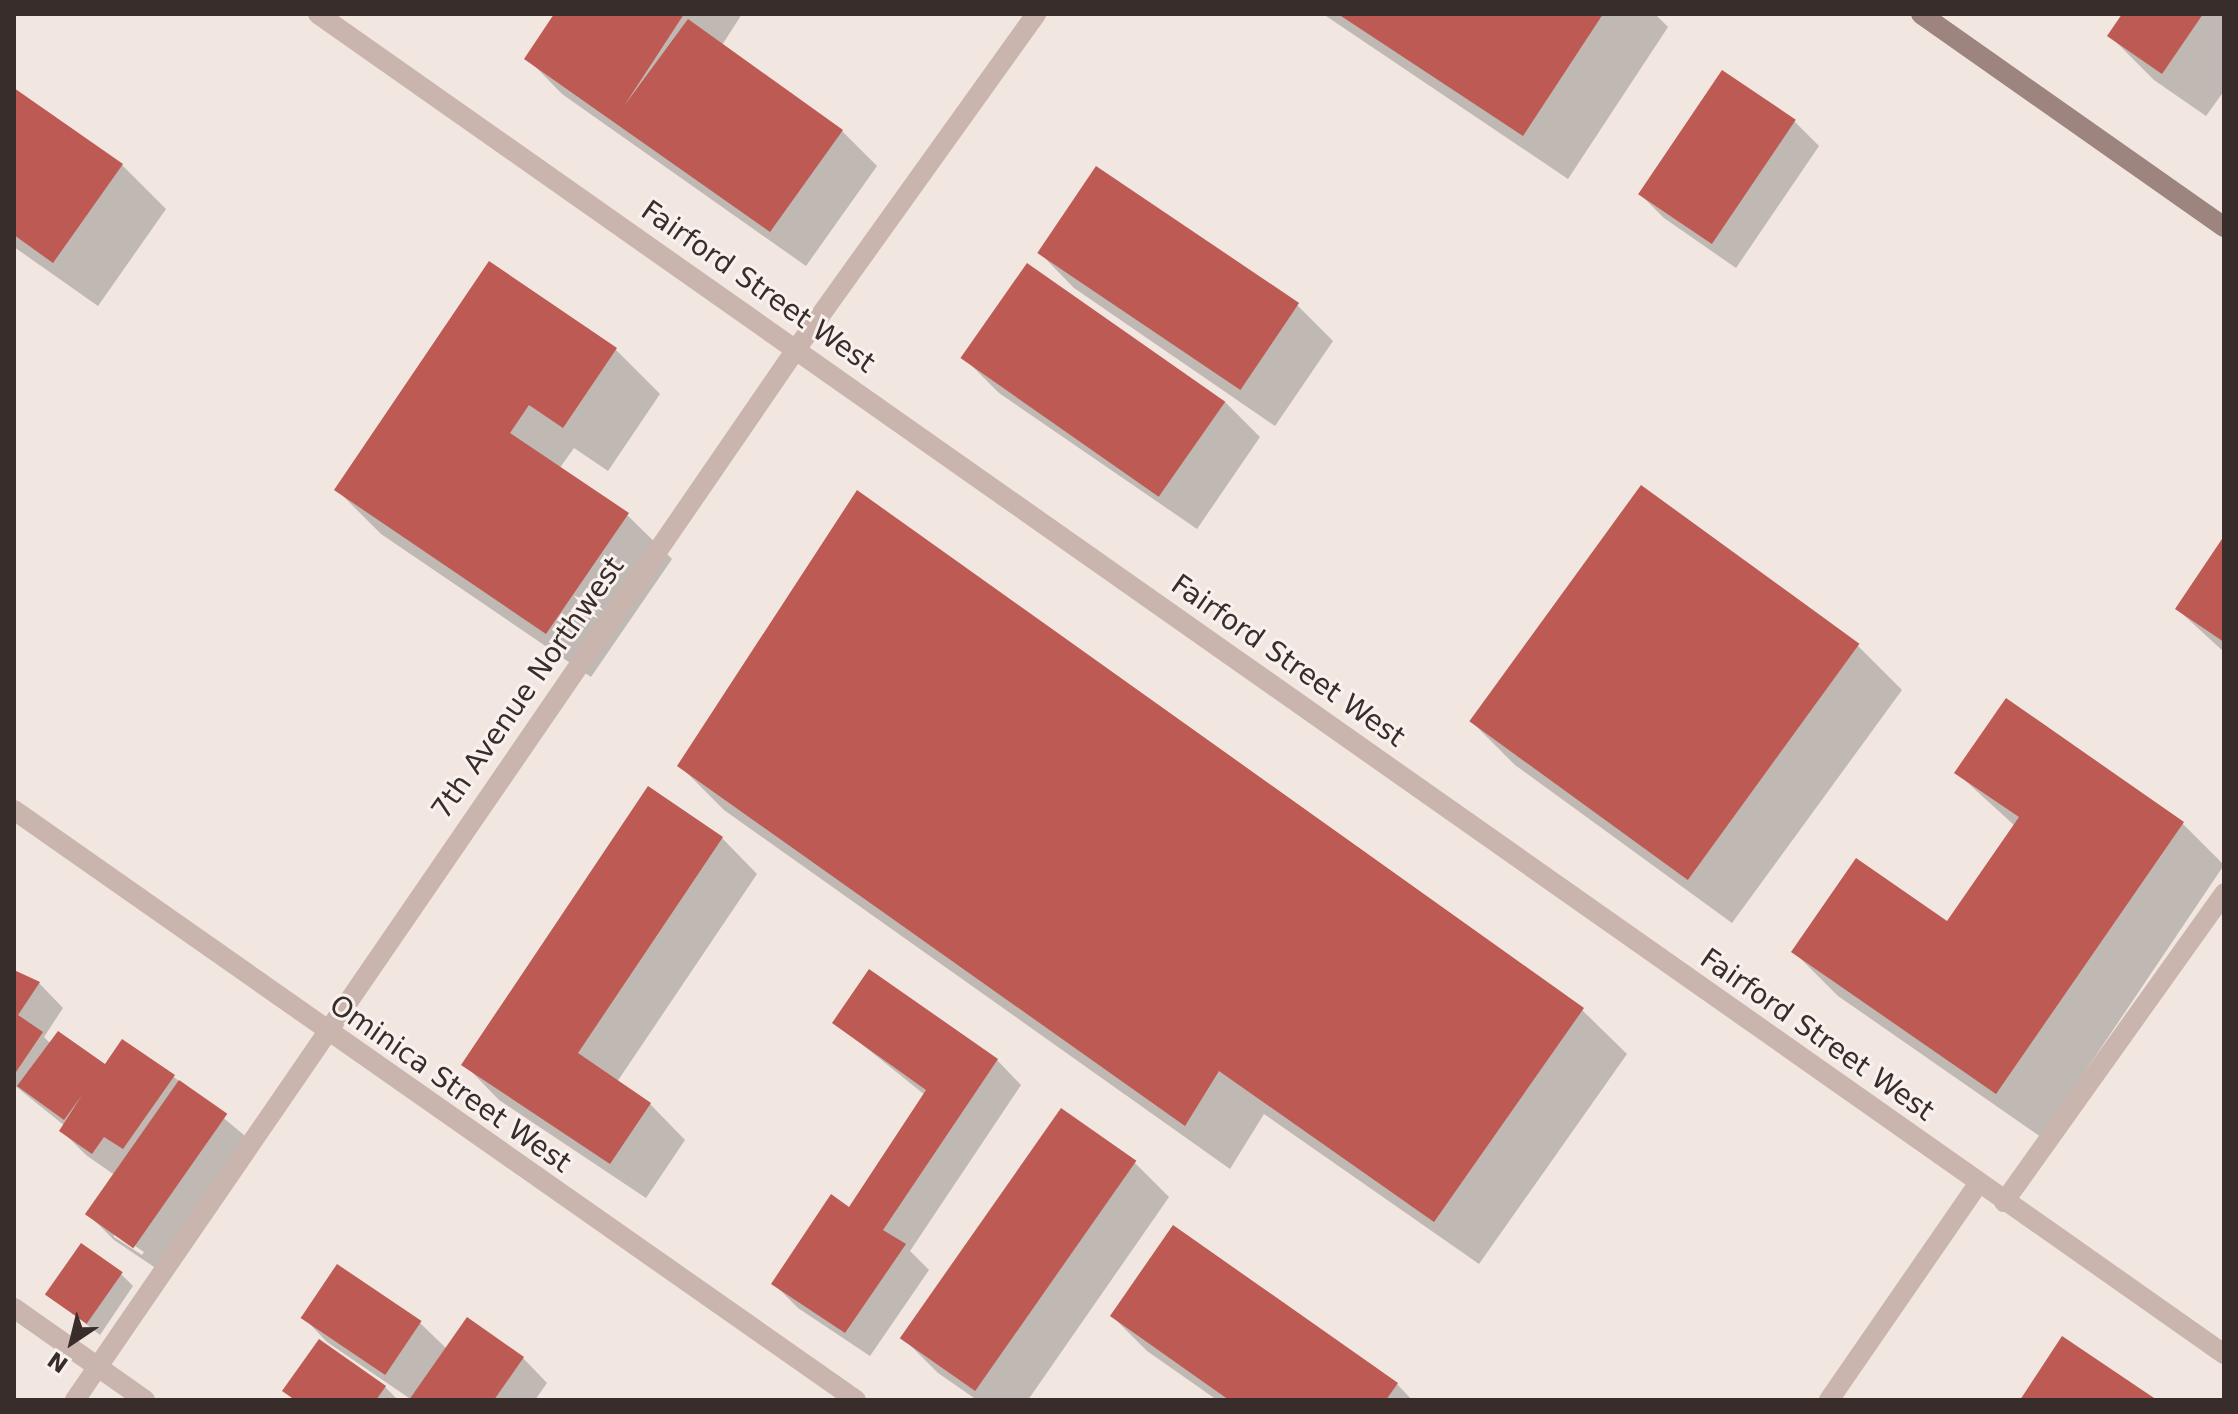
<!DOCTYPE html>
<style>
body{margin:0}
#map{position:relative;width:2238px;height:1414px;overflow:hidden;background:#f1e6e0;font-family:"DejaVu Sans",sans-serif}
div>[style]{position:absolute}
.shadow>*{inset:0;background:#0003}
.building>*{inset:0;background:#bd5a53;transform-origin:0 0}
.lane>*{height:20px;margin:-10px;padding:0 10px;transform-origin:10px;border-radius:10px;background:#c9b5ad}
.street>*{height:20px;margin:-10px;padding:0 10px;transform-origin:10px;border-radius:10px;background:#c9b5ad}
.secondary>*{height:20px;margin:-10px;padding:0 10px;transform-origin:10px;border-radius:10px;background:#9d847e}
span{translate:-50% -50%;white-space:nowrap;text-align:center;line-height:1.15;-webkit-text-stroke:6px #f9f1ed;paint-order:stroke}
.street-label{font-size:28px;color:#382d2b}
.frame{position:absolute;inset:0;border:16px solid #382d2b;pointer-events:none}
.north{position:absolute;left:32px;top:1302px;width:80px;height:80px;-webkit-text-stroke:6px #f9f1ed;paint-order:stroke;rotate:215deg;font-size:22px;font-weight:700;line-height:32px;text-align:center;color:#382d2b}
.north::after{content:'';display:block;margin:auto;width:28px;height:36px;background:#382d2b;clip-path:polygon(50% 0,100% 100%,50% 72%,0 100%)}
</style>
<div id="map">
<div class="shadow">
<i style="clip-path:polygon(556px 14px,742px 14px,722px 45px,842px 131px,877px 166px,806px 266px,562px 94px,527px 58px)"></i>
<i style="clip-path:polygon(1323px 14px,1655px 14px,1668px 27px,1568px 179px)"></i>
<i style="clip-path:polygon(2125px 14px,2224px 14px,2224px 91px,2206px 116px,2154px 80px,2110px 36px)"></i>
<i style="clip-path:polygon(1722px 72px,1795px 122px,1819px 146px,1736px 268px,1664px 218px,1640px 194px)"></i>
<i style="clip-path:polygon(14px 90px,122px 165px,166px 209px,98px 306px,14px 247px)"></i>
<i style="clip-path:polygon(1097px 168px,1298px 306px,1333px 341px,1275px 426px,1074px 288px,1039px 252px)"></i>
<i style="clip-path:polygon(490px 264px,616px 350px,660px 394px,608px 471px,574px 448px,559px 469px,627px 515px,672px 559px,591px 677px,381px 534px,337px 490px)"></i>
<i style="clip-path:polygon(1028px 266px,1225px 402px,1260px 437px,1197px 529px,999px 393px,964px 358px)"></i>
<i style="clip-path:polygon(2224px 539px,2224px 652px,2177px 609px)"></i>
<i style="clip-path:polygon(1858px 646px,1902px 690px,1732px 923px,1515px 765px,1471px 721px)"></i>
<i style="clip-path:polygon(680px 766px,1582px 1010px,1627px 1054px,1479px 1264px,1264px 1114px,1230px 1169px,724px 810px)"></i>
<i style="clip-path:polygon(1957px 773px,2183px 824px,2224px 865px,2041px 1137px,1838px 996px,1794px 952px,1948px 924px,2015px 826px)"></i>
<i style="clip-path:polygon(722px 838px,757px 874px,617px 1082px,650px 1104px,685px 1140px,646px 1198px,499px 1100px,464px 1064px)"></i>
<i style="clip-path:polygon(evenodd,14px 975px,39px 983px,63px 1008px,44px 1037px,51px 1044px,105px 1067px,174px 1077px,250px 1140px,160px 1271px,114px 1240px,89px 1215px,116px 1176px,86px 1155px,61px 1130px,65px 1126px,14px 1085px,14px 975px,114px 1232px,144px 1252px,142px 1255px,114px 1237px,114px 1232px)"></i>
<i style="clip-path:polygon(834px 1022px,997px 1060px,1021px 1085px,910px 1251px,929px 1270px,870px 1356px,798px 1308px,774px 1284px,849px 1210px,925px 1095px)"></i>
<i style="clip-path:polygon(1134px 1162px,1169px 1197px,1028px 1400px,977px 1400px,938px 1373px,903px 1338px)"></i>
<i style="clip-path:polygon(121px 1274px,133px 1286px,100px 1335px,48px 1294px)"></i>
<i style="clip-path:polygon(1112px 1316px,1397px 1384px,1412px 1400px,1217px 1400px,1147px 1351px)"></i>
<i style="clip-path:polygon(303px 1317px,420px 1323px,447px 1349px,523px 1358px,547px 1383px,535px 1400px,412px 1400px,327px 1342px)"></i>
<i style="clip-path:polygon(385px 1387px,398px 1400px,294px 1400px,285px 1391px)"></i>
</div>
<div class="building">
<i style="clip-path:polygon(554px 14px,684px 14px,624px 106px,688px 19px,843px 130px,770px 232px,524px 59px)"></i>
<i style="clip-path:polygon(1338px 14px,1603px 14px,1523px 136px)"></i>
<i style="clip-path:polygon(2122px 14px,2203px 14px,2162px 74px,2107px 36px)"></i>
<i style="left:1722px;top:70px;width:89px;height:150px;rotate:34deg"></i>
<i style="clip-path:polygon(14px 88px,123px 164px,53px 263px,14px 235px)"></i>
<i style="left:1096px;top:166px;width:245px;height:105px;rotate:34deg"></i>
<i style="clip-path:polygon(489px 261px,617px 348px,563px 428px,529px 405px,510px 433px,629px 513px,546px 634px,334px 490px)"></i>
<i style="left:1027px;top:263px;width:242px;height:116px;rotate:35deg"></i>
<i style="left:1641px;top:485px;width:270px;height:292px;rotate:36deg"></i>
<i style="clip-path:polygon(857px 490px,1584px 1008px,1434px 1222px,1219px 1071px,1185px 1126px,677px 766px)"></i>
<i style="clip-path:polygon(2224px 536px,2224px 642px,2175px 609px)"></i>
<i style="clip-path:polygon(2006px 698px,2184px 822px,1996px 1094px,1791px 952px,1856px 858px,1947px 921px,2019px 817px,1954px 773px)"></i>
<i style="clip-path:polygon(648px 786px,723px 837px,578px 1053px,651px 1103px,610px 1164px,461px 1065px)"></i>
<i style="clip-path:polygon(869px 969px,998px 1059px,883px 1230px,906px 1244px,845px 1333px,771px 1284px,831px 1194px,849px 1207px,926px 1090px,832px 1023px)"></i>
<i style="clip-path:polygon(14px 970px,40px 982px,18px 1015px,43px 1032px,14px 1075px)"></i>
<i style="clip-path:polygon(58px 1031px,105px 1064px,122px 1039px,175px 1075px,123px 1149px,104px 1137px,92px 1154px,59px 1131px,82px 1095px,64px 1120px,17px 1086px)"></i>
<i style="left:179px;top:1080px;width:59px;height:164px;rotate:35deg"></i>
<i style="left:1061px;top:1108px;width:92px;height:281px;rotate:35deg"></i>
<i style="clip-path:polygon(1173px 1225px,1398px 1383px,1386px 1400px,1229px 1400px,1110px 1316px)"></i>
<i style="left:81px;top:1243px;width:51px;height:63px;rotate:35deg"></i>
<i style="left:337px;top:1264px;width:102px;height:65px;rotate:34deg"></i>
<i style="clip-path:polygon(467px 1317px,524px 1357px,494px 1400px,409px 1400px)"></i>
<i style="clip-path:polygon(2062px 1336px,2157px 1400px,2020px 1400px)"></i>
<i style="clip-path:polygon(319px 1339px,386px 1386px,376px 1400px,295px 1400px,282px 1391px)"></i>
</div>
<div class="lane">
<i style="left:14px;top:1308px;width:160px;rotate:35.1deg"></i>
</div>
<div class="street">
<i style="left:318px;top:14px;width:2330px;rotate:35.11deg"></i>
<i style="left:14px;top:810px;width:1028px;rotate:35.02deg"></i>
<i style="left:2004px;top:1202px;width:379px;rotate:-54.5deg"></i>
<i style="left:75px;top:1400px;width:1276px;rotate:-55.54deg"></i>
<i style="left:797px;top:348px;width:411px;rotate:-54.4deg"></i>
<i style="left:1829px;top:1400px;width:262px;rotate:-55.4deg"></i>
</div>
<div class="secondary">
<i style="left:1921px;top:14px;width:370px;rotate:35.1deg"></i>
</div>
<div class="street-label">
<span style="left:758px;top:287px;rotate:35deg">Fairford Street West</span>
<span style="left:1288px;top:661px;rotate:35deg">Fairford Street West</span>
<span style="left:528px;top:688px;rotate:-55deg">7th Avenue Northwest</span>
<span style="left:1817px;top:1035px;rotate:35deg">Fairford Street West</span>
<span style="left:450px;top:1084px;rotate:35deg">Ominica Street West</span>
</div>
<div class="frame"></div>
<div class="north">N</div>
</div>
